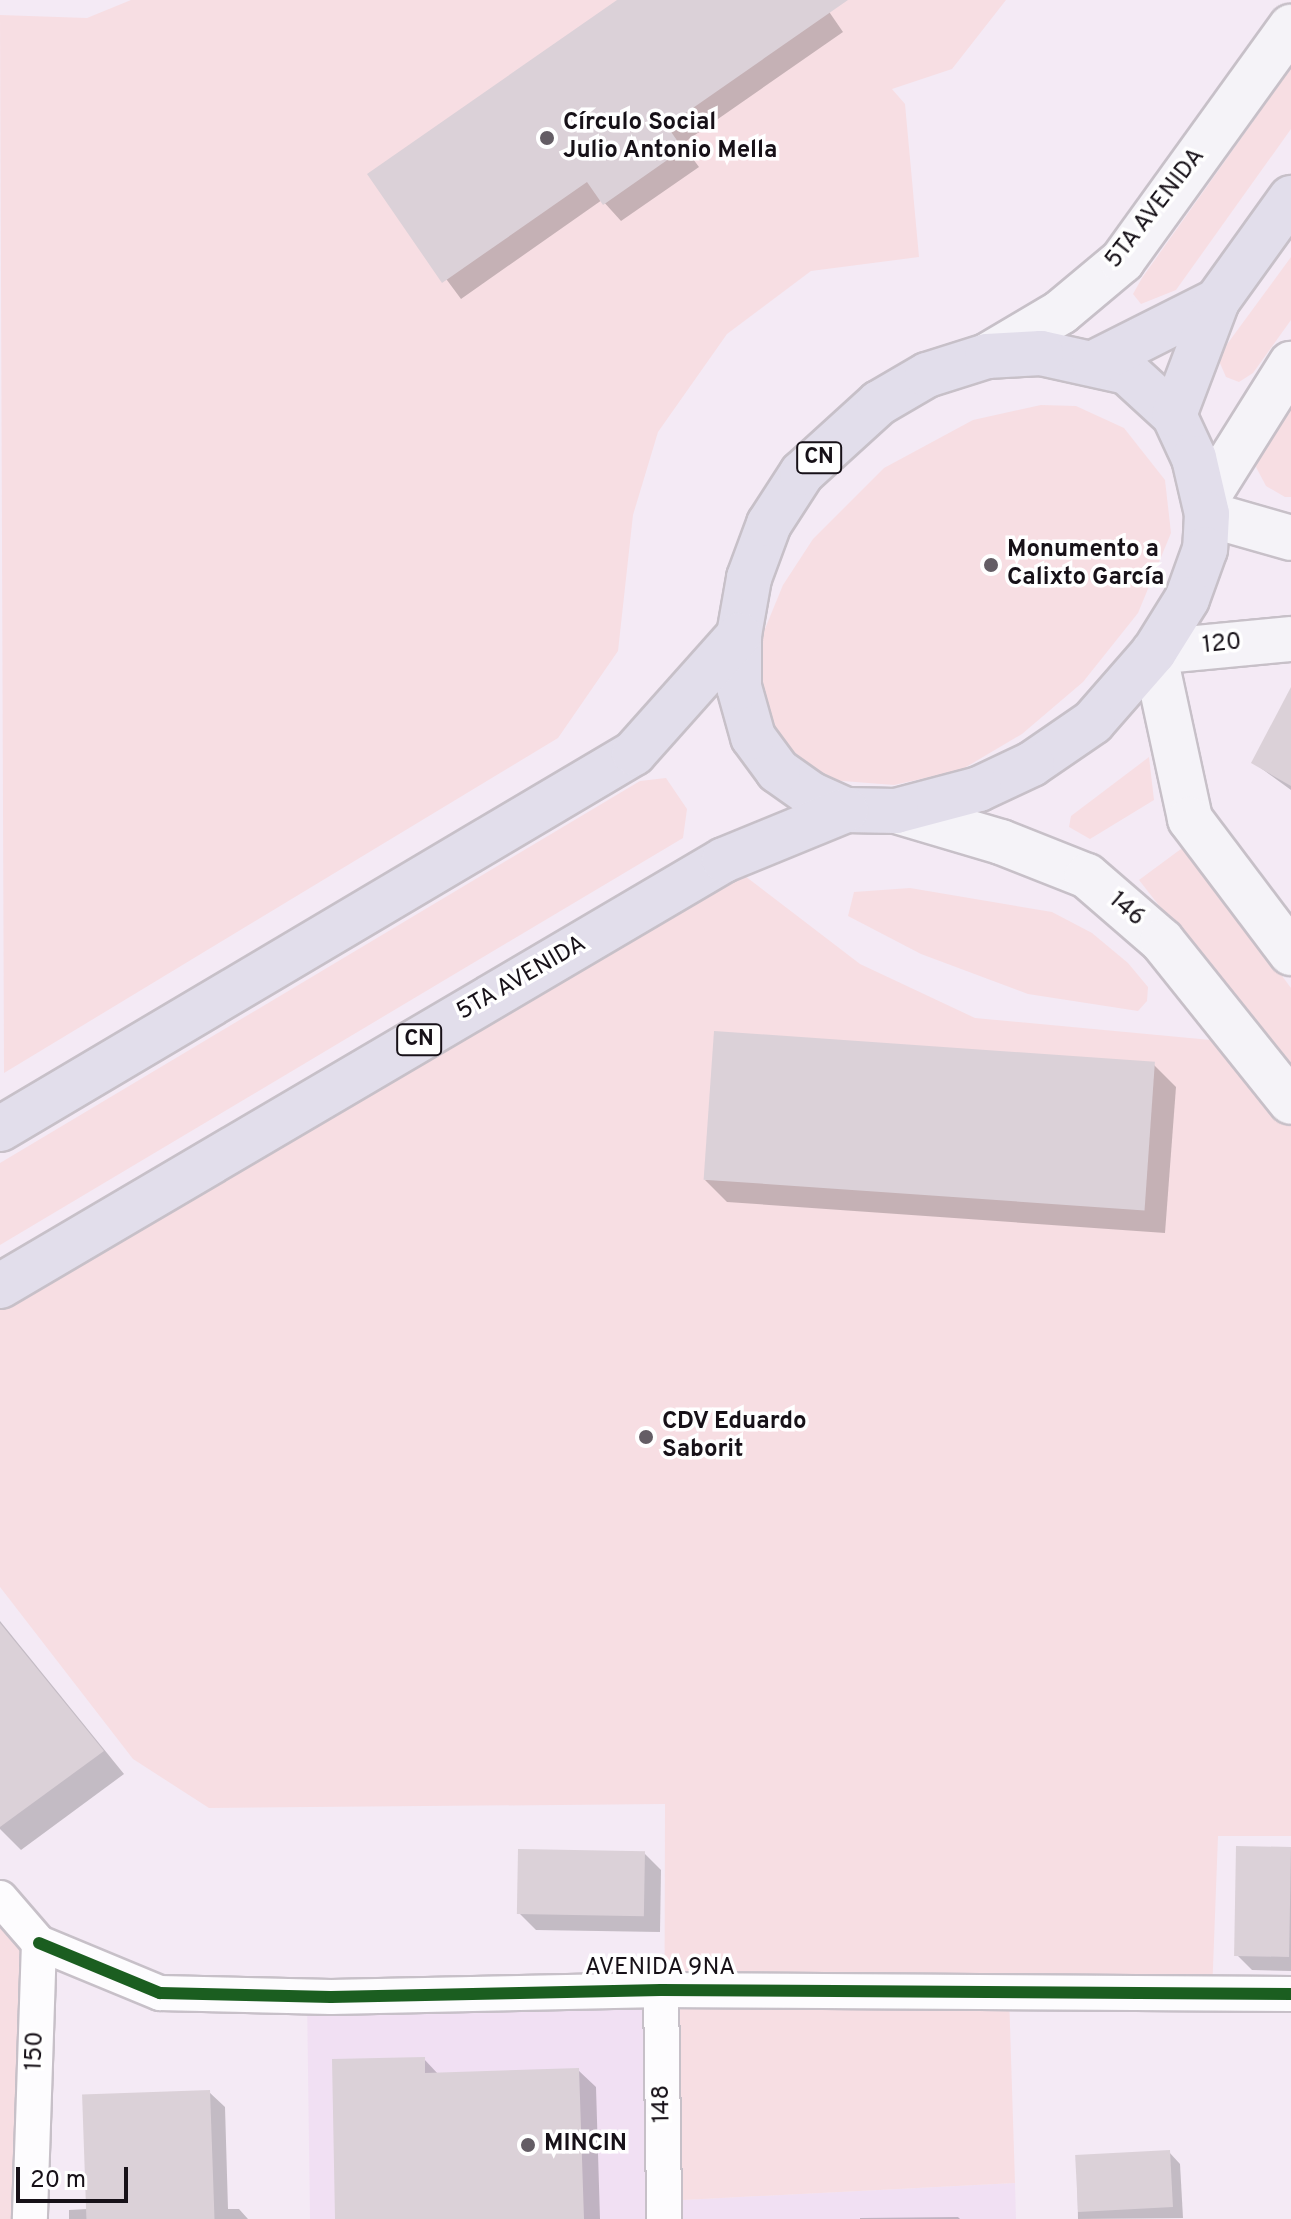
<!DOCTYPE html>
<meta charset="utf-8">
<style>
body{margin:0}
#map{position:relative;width:1291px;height:2219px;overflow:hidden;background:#f4eaf5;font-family:Overpass,sans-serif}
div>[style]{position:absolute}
.built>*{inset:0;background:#f1e0f3}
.green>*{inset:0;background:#f7dee3}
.shadow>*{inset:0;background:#0003}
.building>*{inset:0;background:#dbd1d8;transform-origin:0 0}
.roads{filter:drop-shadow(2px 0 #c7c0c8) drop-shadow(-2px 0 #c7c0c8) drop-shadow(0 2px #c7c0c8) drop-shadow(0 -2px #c7c0c8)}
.street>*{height:34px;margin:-17px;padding:0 17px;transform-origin:17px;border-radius:17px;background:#fdfcfe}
.secondary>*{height:44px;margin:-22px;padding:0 22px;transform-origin:22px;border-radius:22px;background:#f5f3f8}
.highway>*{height:44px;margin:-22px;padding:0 22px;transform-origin:22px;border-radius:22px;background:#e2deeb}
.cycleway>*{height:12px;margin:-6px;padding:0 6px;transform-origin:6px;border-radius:6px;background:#1b5e20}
.dots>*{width:22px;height:22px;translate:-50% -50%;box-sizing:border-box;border:4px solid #fff;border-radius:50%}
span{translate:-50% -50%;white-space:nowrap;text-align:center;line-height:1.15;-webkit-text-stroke:7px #fff;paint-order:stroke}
.shield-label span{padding:2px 6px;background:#fff;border:2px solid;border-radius:6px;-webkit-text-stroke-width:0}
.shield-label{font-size:22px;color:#171118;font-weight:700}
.poi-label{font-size:24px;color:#171118;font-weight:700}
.left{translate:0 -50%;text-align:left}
.street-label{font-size:24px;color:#171118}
.scale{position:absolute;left:16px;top:2167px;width:112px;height:36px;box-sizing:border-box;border:4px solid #171118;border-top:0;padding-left:10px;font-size:24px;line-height:28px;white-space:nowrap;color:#171118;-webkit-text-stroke:6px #fff;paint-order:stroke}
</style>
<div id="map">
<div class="built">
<i style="clip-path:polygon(661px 1990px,664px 2201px,1015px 2183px,1016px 2219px,310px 2219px,307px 1997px)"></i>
</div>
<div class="green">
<i style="clip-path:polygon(131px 0,1006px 0,952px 69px,892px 89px,905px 104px,919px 257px,811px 271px,727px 334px,658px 432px,633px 515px,618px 651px,558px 738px,4px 1073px,0 15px,87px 18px)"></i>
<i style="clip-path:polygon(1291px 68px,1291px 129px,1176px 290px,1141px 304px,1133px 294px,1142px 278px)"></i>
<i style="clip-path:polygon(1291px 257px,1291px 320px,1253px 373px,1239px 382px,1226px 377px,1219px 361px,1225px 347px)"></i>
<i style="clip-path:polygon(1291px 404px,1291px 497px,1285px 497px,1266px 486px,1256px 467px,1265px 437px)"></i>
<i style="clip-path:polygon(1041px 405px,1076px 406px,1124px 428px,1165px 480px,1171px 533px,1138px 613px,1083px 682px,1022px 734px,961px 770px,894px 785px,830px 780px,786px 746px,762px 707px,757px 673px,762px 636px,783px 585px,813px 539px,884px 468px,973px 420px)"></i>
<i style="clip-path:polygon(1149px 757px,1154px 800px,1090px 839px,1069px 827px,1071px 816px)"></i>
<i style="clip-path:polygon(666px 778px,687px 809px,683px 838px,0 1245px,0 1163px,640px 781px)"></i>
<i style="clip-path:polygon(1185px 846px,1291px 988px,1291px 1074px,1139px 880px)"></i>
<i style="clip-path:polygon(724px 860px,860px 964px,975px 1018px,1243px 1043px,1291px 1102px,1291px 1836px,1218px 1836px,1212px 1994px,1009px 1994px,1015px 2183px,664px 2201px,665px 1804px,209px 1808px,133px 1759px,0 1587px,0 1286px)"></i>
<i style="clip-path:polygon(910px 888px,1052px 912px,1092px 933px,1128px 963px,1148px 987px,1147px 1001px,1138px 1011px,1028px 994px,921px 954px,848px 916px,854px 892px)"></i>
<i style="clip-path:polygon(0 1898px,39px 1943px,30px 2219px,0 2219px)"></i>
</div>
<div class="shadow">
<i style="clip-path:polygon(621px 0,821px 0,843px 32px,682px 144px,699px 167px,621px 221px,602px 200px,461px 299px,369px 175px)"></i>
<i style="clip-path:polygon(1291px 716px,1291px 790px,1254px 763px)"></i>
<i style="clip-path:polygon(1154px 1065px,1176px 1087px,1165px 1233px,727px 1202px,705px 1180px)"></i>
<i style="clip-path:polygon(0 1621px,124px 1774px,21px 1850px,0 1829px)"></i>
<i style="clip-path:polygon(1291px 1849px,1291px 1971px,1252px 1970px,1237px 1955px)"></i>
<i style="clip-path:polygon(644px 1853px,661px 1870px,660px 1932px,536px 1930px,519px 1913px)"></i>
<i style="clip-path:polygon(424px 2059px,439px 2075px,578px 2070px,596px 2087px,600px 2219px,337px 2219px)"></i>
<i style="clip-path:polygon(209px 2092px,225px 2107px,228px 2209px,239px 2209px,248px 2219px,69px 2219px,69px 2210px,87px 2209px)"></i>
<i style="clip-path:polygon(1169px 2152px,1180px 2164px,1183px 2218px,1078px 2219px,1077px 2157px)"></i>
<i style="clip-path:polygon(958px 2217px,960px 2219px,860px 2219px,860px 2218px)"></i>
</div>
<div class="building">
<i style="clip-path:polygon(617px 0,848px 0,667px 126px,683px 149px,603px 205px,587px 182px,442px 283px,367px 174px)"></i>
<i style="clip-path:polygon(1291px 687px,1291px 786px,1251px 763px)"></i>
<i style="left:714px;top:1031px;width:442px;height:149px;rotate:4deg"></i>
<i style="clip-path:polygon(0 1623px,104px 1751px,0 1827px)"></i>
<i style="left:1236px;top:1846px;width:55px;height:110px;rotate:1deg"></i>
<i style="left:518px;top:1849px;width:127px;height:65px;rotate:1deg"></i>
<i style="clip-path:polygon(425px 2057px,425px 2073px,579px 2068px,584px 2219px,335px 2219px,332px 2059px)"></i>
<i style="left:210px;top:2090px;width:129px;height:128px;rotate:88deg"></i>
<i style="left:1170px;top:2150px;width:57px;height:95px;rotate:87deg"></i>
</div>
<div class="roads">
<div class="street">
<i style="left:0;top:1898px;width:60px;rotate:49.1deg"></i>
<i style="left:39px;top:1943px;width:276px;rotate:91.9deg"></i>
<i style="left:39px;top:1943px;width:131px;rotate:22.5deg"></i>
<i style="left:160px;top:1993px;width:171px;rotate:1.3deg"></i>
<i style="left:331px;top:1997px;width:330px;rotate:-1.2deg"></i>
<i style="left:661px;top:1990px;width:630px;rotate:0.36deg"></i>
<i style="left:661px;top:1990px;width:229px;rotate:89.2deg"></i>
</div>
<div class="secondary">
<i style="left:987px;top:356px;width:86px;rotate:-30.7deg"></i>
<i style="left:1061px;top:312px;width:80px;rotate:-39.9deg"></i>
<i style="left:1122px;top:261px;width:289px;rotate:-54.2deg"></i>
<i style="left:1205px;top:501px;width:162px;rotate:-57.9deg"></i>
<i style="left:1207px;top:514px;width:87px;rotate:15.9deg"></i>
<i style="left:1291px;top:639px;width:138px;rotate:174.6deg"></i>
<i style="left:1154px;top:652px;width:171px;rotate:77.8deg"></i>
<i style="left:1190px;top:819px;width:168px;rotate:53deg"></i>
<i style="left:896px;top:811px;width:109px;rotate:16.4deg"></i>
<i style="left:1001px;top:842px;width:92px;rotate:21.6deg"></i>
<i style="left:1087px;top:876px;width:99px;rotate:40.9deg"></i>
<i style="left:1162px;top:941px;width:206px;rotate:51.3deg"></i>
</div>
<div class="highway">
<i style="left:1041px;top:353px;width:88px;rotate:12.5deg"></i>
<i style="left:1127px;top:372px;width:64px;rotate:42.5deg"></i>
<i style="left:1174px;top:415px;width:47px;rotate:65.1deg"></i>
<i style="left:1194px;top:458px;width:57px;rotate:76.9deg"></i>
<i style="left:1207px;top:514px;width:35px;rotate:93deg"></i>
<i style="left:1205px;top:549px;width:53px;rotate:109.8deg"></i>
<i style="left:1187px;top:599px;width:62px;rotate:121.9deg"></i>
<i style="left:1154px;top:652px;width:93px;rotate:131.1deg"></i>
<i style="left:1093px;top:722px;width:74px;rotate:145.5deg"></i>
<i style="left:1032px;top:764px;width:59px;rotate:154.7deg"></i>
<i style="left:979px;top:789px;width:86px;rotate:165.2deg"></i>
<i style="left:896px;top:811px;width:50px;rotate:-178.9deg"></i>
<i style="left:846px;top:810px;width:37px;rotate:-156deg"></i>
<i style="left:812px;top:795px;width:42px;rotate:-144.8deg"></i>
<i style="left:778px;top:771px;width:42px;rotate:-126.3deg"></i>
<i style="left:753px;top:737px;width:52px;rotate:-105.6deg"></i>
<i style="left:739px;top:687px;width:52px;rotate:-90deg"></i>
<i style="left:739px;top:635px;width:58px;rotate:-80deg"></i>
<i style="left:749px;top:578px;width:58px;rotate:-69.7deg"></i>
<i style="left:769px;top:524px;width:61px;rotate:-57.1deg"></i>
<i style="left:802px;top:473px;width:104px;rotate:-42.3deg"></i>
<i style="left:879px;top:403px;width:56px;rotate:-30.3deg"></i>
<i style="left:927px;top:375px;width:63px;rotate:-17.6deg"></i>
<i style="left:987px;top:356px;width:54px;rotate:-3.2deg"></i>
<i style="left:1094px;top:363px;width:138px;rotate:-26.8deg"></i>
<i style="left:1174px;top:415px;width:122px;rotate:-69.3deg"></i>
<i style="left:1217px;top:301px;width:127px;rotate:-54.3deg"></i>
<i style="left:0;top:1129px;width:737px;rotate:-30.67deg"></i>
<i style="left:634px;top:753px;width:158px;rotate:-48.3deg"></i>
<i style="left:0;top:1286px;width:840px;rotate:-30.47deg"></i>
<i style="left:724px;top:860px;width:132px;rotate:-22.3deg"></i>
</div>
</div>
<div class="cycleway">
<i style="left:39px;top:1943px;width:131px;rotate:22.5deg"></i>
<i style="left:160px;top:1993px;width:171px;rotate:1.3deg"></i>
<i style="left:331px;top:1997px;width:330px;rotate:-1.2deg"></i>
<i style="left:661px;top:1990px;width:630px;rotate:0.36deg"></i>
</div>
<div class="dots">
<i style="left:547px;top:138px;background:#645d65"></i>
<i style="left:991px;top:565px;background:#645d65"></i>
<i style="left:646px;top:1437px;background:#645d65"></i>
<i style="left:528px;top:2145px;background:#645d65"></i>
</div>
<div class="shield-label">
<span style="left:819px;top:458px">CN</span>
<span style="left:419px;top:1040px">CN</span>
</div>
<div class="poi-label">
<span class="left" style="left:563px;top:138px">Círculo Social<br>Julio Antonio Mella</span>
<span class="left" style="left:1007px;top:565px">Monumento a<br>Calixto García</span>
<span class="left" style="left:662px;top:1437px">CDV Eduardo<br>Saborit</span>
<span class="left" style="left:544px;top:2145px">MINCIN</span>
</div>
<div class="street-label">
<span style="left:1156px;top:209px;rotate:-52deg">5TA AVENIDA</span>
<span style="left:1222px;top:645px;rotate:-6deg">120</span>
<span style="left:1126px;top:910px;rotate:41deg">146</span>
<span style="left:522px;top:979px;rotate:-30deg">5TA AVENIDA</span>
<span style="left:660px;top:1969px">AVENIDA 9NA</span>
<span style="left:36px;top:2051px;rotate:-88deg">150</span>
<span style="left:663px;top:2104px;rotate:-91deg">148</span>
</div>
<div class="scale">20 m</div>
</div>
